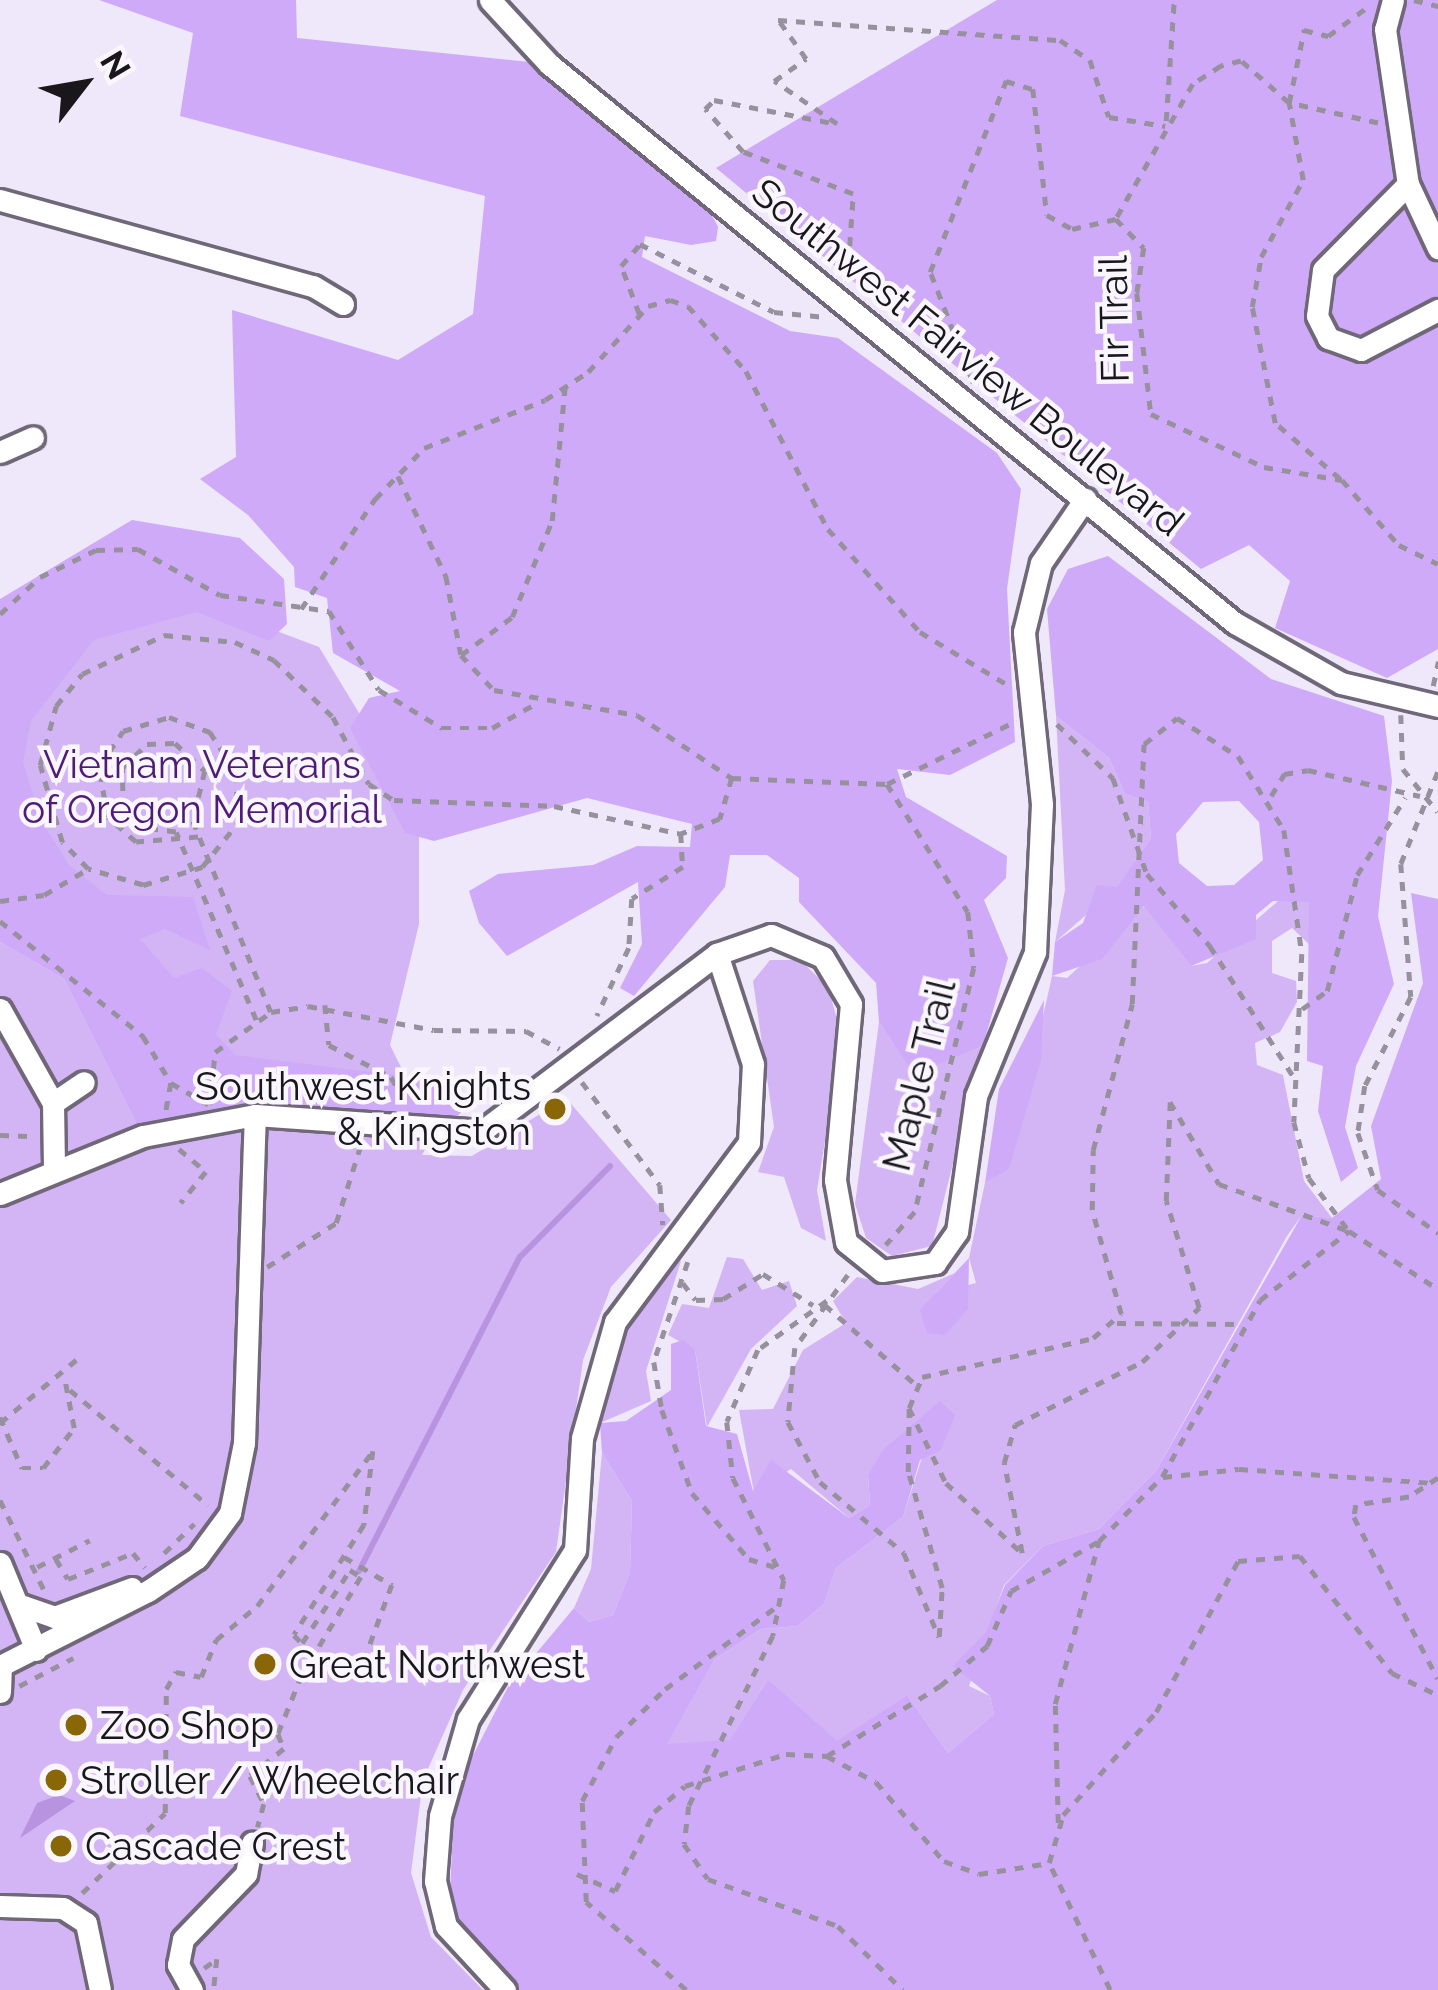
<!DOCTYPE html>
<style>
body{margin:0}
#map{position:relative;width:1438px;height:1990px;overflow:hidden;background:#efe7fa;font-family:Raleway,sans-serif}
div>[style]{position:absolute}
.green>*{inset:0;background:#d3b5f5}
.forest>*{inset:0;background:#cfaaf8}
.water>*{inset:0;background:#b793e0}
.stream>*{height:6px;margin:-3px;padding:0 3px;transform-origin:3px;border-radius:3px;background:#b793e0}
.path>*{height:4.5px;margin-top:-2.25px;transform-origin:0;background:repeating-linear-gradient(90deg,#97919e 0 9px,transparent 0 18px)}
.roads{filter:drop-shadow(3px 0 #706879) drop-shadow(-3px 0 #706879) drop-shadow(0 3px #706879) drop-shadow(0 -3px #706879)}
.minor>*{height:21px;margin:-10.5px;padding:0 10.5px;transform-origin:10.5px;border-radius:10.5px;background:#fff}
.path-bridge>*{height:4.5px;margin-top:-2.25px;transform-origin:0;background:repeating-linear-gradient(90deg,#97919e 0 9px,transparent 0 18px)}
.dots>*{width:33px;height:33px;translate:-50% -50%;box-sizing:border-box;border:6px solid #faf6fe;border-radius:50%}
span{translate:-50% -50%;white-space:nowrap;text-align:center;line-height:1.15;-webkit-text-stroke:9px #faf6fe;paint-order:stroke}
.street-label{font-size:39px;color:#19161c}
.park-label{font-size:39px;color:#4e1c76}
.poi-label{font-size:39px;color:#19161c}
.right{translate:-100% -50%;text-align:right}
.left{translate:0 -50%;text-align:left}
.north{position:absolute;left:24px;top:24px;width:120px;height:120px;-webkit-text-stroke:9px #faf6fe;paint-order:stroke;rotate:59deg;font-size:33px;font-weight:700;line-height:48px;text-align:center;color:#19161c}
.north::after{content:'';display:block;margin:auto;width:42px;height:54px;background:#19161c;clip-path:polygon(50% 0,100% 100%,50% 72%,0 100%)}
</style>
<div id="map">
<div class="green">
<i style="clip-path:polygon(184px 596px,319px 647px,419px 812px,419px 924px,390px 1045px,434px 1134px,422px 1155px,472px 1156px,566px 1098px,671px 1220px,611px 1287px,583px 1360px,556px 1552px,463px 1690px,423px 1780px,411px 1873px,431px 1937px,483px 1990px,0 1990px,0 942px,64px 979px,142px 1135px,0 786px,45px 651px)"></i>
<i style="clip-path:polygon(1056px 716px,1109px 758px,1125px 794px,1148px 802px,1151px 838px,1117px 888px,1055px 942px,1065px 890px)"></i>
<i style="clip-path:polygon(1285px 895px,1310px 902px,1314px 949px,1292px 928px,1272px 941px,1272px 973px,1296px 981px,1297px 1002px,1280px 1032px,1255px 1043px,1257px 1065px,1283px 1075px,1304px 1181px,1332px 1218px,1302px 1215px,1287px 1236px,1156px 1471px,1099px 1529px,1043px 1546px,1004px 1585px,969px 1686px,990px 1696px,994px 1714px,948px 1753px,907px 1695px,837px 1742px,768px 1679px,730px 1741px,666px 1745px,715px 1659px,761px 1629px,798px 1626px,824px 1604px,836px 1568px,903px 1517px,940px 1401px,868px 1475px,870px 1505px,849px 1518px,791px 1469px,754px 1493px,739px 1410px,773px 1409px,803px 1350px,846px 1323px,833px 1301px,857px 1277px,918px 1289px,955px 1273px,936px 1293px,976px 1283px,969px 1258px,985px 1183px,1009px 1168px,1052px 976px,1067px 978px,1145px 906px,1191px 966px,1207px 963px)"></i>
<i style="clip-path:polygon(770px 960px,800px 960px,828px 987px,842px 1037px,817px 1190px,826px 1241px,801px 1228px,784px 1177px,758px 1172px,774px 1127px,753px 981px)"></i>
<i style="clip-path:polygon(879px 1022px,914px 1073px,983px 1046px,932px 1246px,892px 1256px,866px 1238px,855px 1204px)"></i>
<i style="clip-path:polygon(673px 1254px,681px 1261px,646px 1371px,651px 1401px,600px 1423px,621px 1336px)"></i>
<i style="clip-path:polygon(727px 1257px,743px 1259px,762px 1290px,789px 1281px,797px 1306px,751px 1349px,707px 1427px,695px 1350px,668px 1335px,682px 1304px,709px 1308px)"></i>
<i style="clip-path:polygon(602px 1453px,632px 1501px,630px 1572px,613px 1615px,589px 1622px,574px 1608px,591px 1569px)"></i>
</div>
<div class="forest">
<i style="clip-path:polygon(99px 0,296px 0,297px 38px,549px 64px,694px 181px,718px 227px,716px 241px,691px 245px,645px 236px,642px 257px,790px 331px,838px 338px,997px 453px,1021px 489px,1007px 589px,1015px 742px,950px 775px,897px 769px,906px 797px,1007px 856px,1006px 878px,984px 900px,1008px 958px,983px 1046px,914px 1074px,879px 1022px,876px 983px,799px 902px,799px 878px,767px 855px,730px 855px,725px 887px,634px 996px,620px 988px,642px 944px,638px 882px,507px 956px,479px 923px,469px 891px,498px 874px,593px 865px,637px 846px,690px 847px,692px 824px,587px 798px,434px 841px,405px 833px,350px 728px,369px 698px,400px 691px,333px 653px,327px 598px,295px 587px,294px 567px,248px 515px,200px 479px,236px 457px,232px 310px,398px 360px,473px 314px,485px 196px,180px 116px,193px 33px)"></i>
<i style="clip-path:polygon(997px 0,1438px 0,1438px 649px,1387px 678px,1275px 628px,1290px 581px,1249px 545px,1201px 569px,716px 168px)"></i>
<i style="clip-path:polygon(132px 520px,240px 538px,284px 579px,287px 624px,269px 641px,197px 612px,94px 640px,31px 721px,23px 762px,41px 820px,69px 865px,107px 895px,193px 897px,210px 950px,165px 929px,140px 939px,174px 978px,202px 968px,232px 991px,216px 1034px,235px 1055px,443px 1081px,464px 1109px,448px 1127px,271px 1102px,138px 1127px,64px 979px,0 942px,0 599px)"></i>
<i style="clip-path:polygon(evenodd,1108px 556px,1271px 679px,1384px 716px,1392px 781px,1378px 916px,1394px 984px,1356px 1066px,1345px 1127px,1358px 1168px,1341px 1182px,1318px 1111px,1323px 1066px,1307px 1061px,1309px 902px,1273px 901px,1256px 915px,1256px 939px,1191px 966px,1144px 906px,1102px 959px,1052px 976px,1055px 942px,1083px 923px,1097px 885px,1117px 887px,1151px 838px,1148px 802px,1125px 794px,1109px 758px,1056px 716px,1047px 609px,1068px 569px,1108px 556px,1239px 801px,1259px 822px,1263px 860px,1234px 885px,1207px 886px,1179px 863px,1176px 834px,1203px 802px,1239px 801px)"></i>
<i style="clip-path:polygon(1411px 893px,1438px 899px,1438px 1990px,517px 1990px,461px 1928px,450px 1892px,453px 1826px,466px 1769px,508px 1687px,574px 1608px,589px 1622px,613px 1615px,630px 1572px,632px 1501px,602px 1453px,600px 1423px,626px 1421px,671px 1390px,671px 1344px,683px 1340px,695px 1350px,706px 1426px,737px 1434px,753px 1491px,771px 1460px,849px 1518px,870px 1505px,868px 1475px,883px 1450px,940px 1401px,955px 1415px,941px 1450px,920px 1460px,903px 1517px,836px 1568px,824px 1604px,798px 1626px,761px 1629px,715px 1659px,667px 1744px,730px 1740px,768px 1679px,837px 1741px,907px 1695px,948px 1753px,994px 1714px,990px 1696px,953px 1666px,986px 1632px,1005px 1585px,1043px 1546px,1099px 1529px,1156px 1471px,1302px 1215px,1332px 1218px,1381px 1179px,1371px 1126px,1423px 983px)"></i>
<i style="clip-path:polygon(1044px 1000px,1041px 1060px,1009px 1169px,985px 1183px,999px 1089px)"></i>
<i style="clip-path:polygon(969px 1258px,968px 1309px,945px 1335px,927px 1333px,920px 1310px)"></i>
</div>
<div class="water">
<i style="clip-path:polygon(59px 1795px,75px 1801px,20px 1838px,37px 1803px)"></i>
</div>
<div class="stream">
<i style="left:359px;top:1571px;width:353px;rotate:-62.9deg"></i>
<i style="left:520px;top:1257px;width:128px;rotate:-45.3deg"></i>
</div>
<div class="path">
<i style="left:1414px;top:0;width:25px;rotate:14deg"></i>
<i style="left:1166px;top:121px;width:121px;rotate:-86.2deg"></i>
<i style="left:1378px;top:123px;width:91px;rotate:-167.3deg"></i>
<i style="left:1289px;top:103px;width:64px;rotate:-138.8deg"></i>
<i style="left:1241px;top:61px;width:21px;rotate:166deg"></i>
<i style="left:1221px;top:66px;width:33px;rotate:147deg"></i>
<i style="left:1193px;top:84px;width:155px;rotate:119.7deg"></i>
<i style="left:1116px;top:219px;width:40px;rotate:46deg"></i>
<i style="left:1144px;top:248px;width:46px;rotate:98.8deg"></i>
<i style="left:1137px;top:293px;width:122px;rotate:83.4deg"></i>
<i style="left:1151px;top:414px;width:125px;rotate:25.1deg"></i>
<i style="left:1264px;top:467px;width:79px;rotate:9.5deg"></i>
<i style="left:1342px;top:480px;width:86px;rotate:48.8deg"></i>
<i style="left:1399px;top:545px;width:43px;rotate:26deg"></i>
<i style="left:847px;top:282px;width:88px;rotate:-86.1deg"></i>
<i style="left:853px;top:194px;width:118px;rotate:-159.1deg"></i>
<i style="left:743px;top:152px;width:57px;rotate:-131.5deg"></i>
<i style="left:705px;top:109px;width:13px;rotate:-45deg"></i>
<i style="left:714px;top:100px;width:125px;rotate:11deg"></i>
<i style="left:837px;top:124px;width:76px;rotate:-145.7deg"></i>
<i style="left:774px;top:81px;width:39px;rotate:-35deg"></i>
<i style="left:806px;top:59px;width:48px;rotate:-125.7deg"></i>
<i style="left:778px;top:20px;width:283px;rotate:4.1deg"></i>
<i style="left:1060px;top:40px;width:36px;rotate:34deg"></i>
<i style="left:1090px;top:60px;width:60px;rotate:71.6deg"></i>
<i style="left:1109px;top:117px;width:57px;rotate:9.1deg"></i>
<i style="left:639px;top:314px;width:51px;rotate:-110.6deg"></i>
<i style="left:621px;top:266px;width:29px;rotate:-49deg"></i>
<i style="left:640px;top:244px;width:150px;rotate:26.9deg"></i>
<i style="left:774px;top:312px;width:52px;rotate:5.5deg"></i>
<i style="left:973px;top:383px;width:119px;rotate:-111.2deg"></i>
<i style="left:930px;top:272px;width:206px;rotate:-68.3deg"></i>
<i style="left:1006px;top:81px;width:28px;rotate:17deg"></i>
<i style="left:1033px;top:89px;width:127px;rotate:83.7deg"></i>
<i style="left:1047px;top:215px;width:29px;rotate:29deg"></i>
<i style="left:1072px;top:229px;width:45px;rotate:-12.8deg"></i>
<i style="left:398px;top:476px;width:111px;rotate:64.4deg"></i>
<i style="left:446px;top:576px;width:80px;rotate:79.2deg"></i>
<i style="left:461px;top:655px;width:48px;rotate:46.7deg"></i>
<i style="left:494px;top:690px;width:145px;rotate:9.9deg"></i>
<i style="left:637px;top:715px;width:114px;rotate:33.6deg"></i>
<i style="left:732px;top:778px;width:43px;rotate:106.3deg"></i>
<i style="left:720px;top:819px;width:42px;rotate:159deg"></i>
<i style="left:681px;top:834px;width:33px;rotate:87deg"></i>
<i style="left:683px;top:867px;width:60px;rotate:147.9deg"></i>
<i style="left:632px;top:899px;width:49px;rotate:93.5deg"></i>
<i style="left:629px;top:948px;width:75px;rotate:115.2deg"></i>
<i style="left:1340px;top:479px;width:86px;rotate:-139.3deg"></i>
<i style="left:1275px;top:423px;width:118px;rotate:-101.2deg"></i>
<i style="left:1252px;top:307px;width:51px;rotate:-79.8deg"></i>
<i style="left:1261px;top:257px;width:88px;rotate:-61.4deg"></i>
<i style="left:1303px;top:180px;width:78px;rotate:-100.3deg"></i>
<i style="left:1289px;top:103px;width:75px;rotate:-78.4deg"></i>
<i style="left:1304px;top:30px;width:25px;rotate:14deg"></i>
<i style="left:1328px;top:36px;width:51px;rotate:-36.2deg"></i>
<i style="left:301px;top:609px;width:133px;rotate:-56.1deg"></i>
<i style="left:375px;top:499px;width:71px;rotate:-46.1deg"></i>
<i style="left:424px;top:448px;width:130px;rotate:-21.6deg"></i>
<i style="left:545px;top:400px;width:51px;rotate:-33.1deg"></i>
<i style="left:588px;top:372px;width:89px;rotate:-47.7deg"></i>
<i style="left:648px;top:306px;width:23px;rotate:-15deg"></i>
<i style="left:670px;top:300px;width:19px;rotate:18deg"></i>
<i style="left:688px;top:306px;width:87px;rotate:48.3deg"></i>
<i style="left:746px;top:371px;width:178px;rotate:62.6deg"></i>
<i style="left:828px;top:529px;width:138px;rotate:48.2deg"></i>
<i style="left:920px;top:632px;width:103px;rotate:31.1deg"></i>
<i style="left:0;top:614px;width:54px;rotate:-42.8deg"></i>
<i style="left:40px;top:577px;width:62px;rotate:-25.7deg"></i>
<i style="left:96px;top:550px;width:42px;rotate:-1.4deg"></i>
<i style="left:138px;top:549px;width:94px;rotate:29.3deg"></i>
<i style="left:220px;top:595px;width:110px;rotate:8.4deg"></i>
<i style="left:329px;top:611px;width:93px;rotate:57.7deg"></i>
<i style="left:379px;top:690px;width:74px;rotate:31.1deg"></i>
<i style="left:442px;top:728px;width:50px"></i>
<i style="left:492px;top:728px;width:49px;rotate:-29.2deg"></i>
<i style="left:461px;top:655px;width:64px;rotate:-36.7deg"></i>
<i style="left:512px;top:617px;width:104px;rotate:-67.4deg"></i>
<i style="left:552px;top:521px;width:135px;rotate:-84.5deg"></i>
<i style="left:1433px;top:686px;width:25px;rotate:-78deg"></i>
<i style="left:1401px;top:715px;width:54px;rotate:87.9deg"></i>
<i style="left:1403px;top:769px;width:55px;rotate:50.9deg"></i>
<i style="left:1057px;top:724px;width:78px;rotate:44deg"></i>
<i style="left:1113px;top:778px;width:102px;rotate:70.5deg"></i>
<i style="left:1147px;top:874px;width:96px;rotate:48.8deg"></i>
<i style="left:1210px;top:946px;width:154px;rotate:57.4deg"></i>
<i style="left:1438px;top:772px;width:99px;rotate:111.9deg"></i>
<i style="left:1401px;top:864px;width:133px;rotate:85.7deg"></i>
<i style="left:1411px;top:997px;width:100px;rotate:117.3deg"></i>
<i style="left:1365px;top:1086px;width:48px;rotate:98.5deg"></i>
<i style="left:1358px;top:1133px;width:60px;rotate:70.7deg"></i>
<i style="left:1378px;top:1190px;width:74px;rotate:35.6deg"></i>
<i style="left:732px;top:778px;width:155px;rotate:2.2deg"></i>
<i style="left:887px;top:784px;width:151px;rotate:57.7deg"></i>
<i style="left:968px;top:912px;width:56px;rotate:83.9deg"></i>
<i style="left:974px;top:968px;width:251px;rotate:103.6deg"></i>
<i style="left:915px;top:1212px;width:44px;rotate:131.3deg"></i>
<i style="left:887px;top:784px;width:144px;rotate:-26deg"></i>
<i style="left:1271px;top:796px;width:26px;rotate:-59deg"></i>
<i style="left:1284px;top:774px;width:24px;rotate:-9deg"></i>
<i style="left:1308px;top:770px;width:115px;rotate:13.1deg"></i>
<i style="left:198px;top:837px;width:62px;rotate:175.4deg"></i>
<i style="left:136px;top:842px;width:38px;rotate:-139deg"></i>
<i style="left:107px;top:817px;width:51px;rotate:-99.1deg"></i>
<i style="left:99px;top:767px;width:43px;rotate:-56.3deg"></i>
<i style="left:123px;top:731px;width:48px;rotate:-16.9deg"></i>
<i style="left:169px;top:717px;width:44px;rotate:20.1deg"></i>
<i style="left:210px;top:732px;width:50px;rotate:57.3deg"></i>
<i style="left:237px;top:774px;width:50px;rotate:90deg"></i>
<i style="left:143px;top:885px;width:57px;rotate:-163.8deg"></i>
<i style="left:88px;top:869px;width:37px;rotate:-134deg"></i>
<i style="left:62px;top:842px;width:80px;rotate:-105.9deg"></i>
<i style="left:40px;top:765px;width:61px;rotate:-74.8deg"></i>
<i style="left:56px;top:706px;width:41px;rotate:-50.9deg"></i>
<i style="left:82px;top:674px;width:91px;rotate:-25.4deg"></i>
<i style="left:164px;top:635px;width:71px;rotate:5.6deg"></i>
<i style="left:235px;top:642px;width:43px;rotate:24.8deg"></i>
<i style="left:274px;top:660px;width:82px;rotate:44deg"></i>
<i style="left:333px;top:717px;width:76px;rotate:61.8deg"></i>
<i style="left:369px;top:784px;width:30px;rotate:33deg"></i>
<i style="left:394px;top:800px;width:160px;rotate:2.1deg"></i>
<i style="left:554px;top:806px;width:130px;rotate:12.4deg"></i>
<i style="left:0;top:901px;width:44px;rotate:-7.8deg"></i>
<i style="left:44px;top:895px;width:51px;rotate:-30.6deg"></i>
<i style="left:0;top:921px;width:184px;rotate:38.8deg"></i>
<i style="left:143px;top:1036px;width:55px;rotate:59.2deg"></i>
<i style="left:171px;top:1083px;width:29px;rotate:100deg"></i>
<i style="left:325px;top:1005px;width:40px;rotate:84.3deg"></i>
<i style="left:329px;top:1045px;width:70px;rotate:27.3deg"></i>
<i style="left:391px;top:1077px;width:36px;rotate:58deg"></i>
<i style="left:1302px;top:1009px;width:31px;rotate:-36deg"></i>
<i style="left:1327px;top:991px;width:120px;rotate:-75.5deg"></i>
<i style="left:1357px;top:875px;width:91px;rotate:-58.1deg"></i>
<i style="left:256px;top:1020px;width:204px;rotate:-113.1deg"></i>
<i style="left:176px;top:832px;width:33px;rotate:-173deg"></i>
<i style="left:143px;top:828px;width:28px;rotate:-136deg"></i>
<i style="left:123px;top:809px;width:41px;rotate:-91.4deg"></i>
<i style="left:122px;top:768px;width:35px;rotate:-44deg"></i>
<i style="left:147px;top:744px;width:28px;rotate:-2deg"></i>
<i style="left:175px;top:743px;width:41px;rotate:43deg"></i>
<i style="left:205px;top:771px;width:51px;rotate:103.5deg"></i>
<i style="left:193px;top:821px;width:206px;rotate:67.8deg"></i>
<i style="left:582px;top:1082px;width:129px;rotate:52.9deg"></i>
<i style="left:660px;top:1185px;width:40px;rotate:85.7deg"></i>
<i style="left:171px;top:1083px;width:43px;rotate:29.6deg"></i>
<i style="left:209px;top:1105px;width:53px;rotate:-83.5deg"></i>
<i style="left:215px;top:1052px;width:69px;rotate:-35.5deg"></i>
<i style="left:271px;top:1012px;width:37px;rotate:-9deg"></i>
<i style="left:308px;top:1006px;width:128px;rotate:10.8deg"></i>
<i style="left:434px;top:1030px;width:92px;rotate:0.6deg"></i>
<i style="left:526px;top:1031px;width:38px;rotate:28deg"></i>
<i style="left:0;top:1135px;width:35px;rotate:2deg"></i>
<i style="left:179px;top:1149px;width:35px;rotate:40deg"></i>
<i style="left:206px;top:1172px;width:40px;rotate:129deg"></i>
<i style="left:688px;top:1262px;width:106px;rotate:108.8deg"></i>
<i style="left:654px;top:1362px;width:49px;rotate:80.5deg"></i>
<i style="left:662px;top:1410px;width:88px;rotate:70.1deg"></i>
<i style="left:692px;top:1493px;width:87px;rotate:49.2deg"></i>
<i style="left:749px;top:1559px;width:30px;rotate:17deg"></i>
<i style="left:267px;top:1267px;width:82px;rotate:-32.5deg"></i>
<i style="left:336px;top:1223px;width:83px;rotate:-72.4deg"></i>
<i style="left:848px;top:1275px;width:90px;rotate:126deg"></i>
<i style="left:795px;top:1348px;width:74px;rotate:95.4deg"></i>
<i style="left:788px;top:1422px;width:68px;rotate:61.9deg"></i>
<i style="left:820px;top:1482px;width:110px;rotate:40.2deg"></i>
<i style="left:904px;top:1553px;width:91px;rotate:67.4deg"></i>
<i style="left:939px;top:1637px;width:49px;rotate:-86.5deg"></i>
<i style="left:942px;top:1588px;width:121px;rotate:-106.3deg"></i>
<i style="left:908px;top:1472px;width:64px;rotate:-89.1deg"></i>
<i style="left:909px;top:1408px;width:84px;rotate:63.7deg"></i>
<i style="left:946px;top:1483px;width:103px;rotate:42.6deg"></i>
<i style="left:1022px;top:1553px;width:92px;rotate:-101.3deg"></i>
<i style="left:1004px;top:1463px;width:40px;rotate:-74deg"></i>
<i style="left:1015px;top:1425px;width:142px;rotate:-26.4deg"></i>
<i style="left:1142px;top:1362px;width:79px;rotate:-43.5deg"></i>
<i style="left:1199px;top:1308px;width:112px;rotate:-107.1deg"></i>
<i style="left:1166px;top:1201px;width:99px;rotate:-87.7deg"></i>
<i style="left:1170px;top:1102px;width:96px;rotate:59.1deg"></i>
<i style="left:1219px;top:1184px;width:138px;rotate:19.9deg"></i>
<i style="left:683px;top:1283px;width:21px;rotate:53deg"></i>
<i style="left:696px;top:1300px;width:27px;rotate:-2deg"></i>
<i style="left:723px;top:1299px;width:47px;rotate:-32deg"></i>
<i style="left:763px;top:1274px;width:59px;rotate:31.8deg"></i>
<i style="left:827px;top:1301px;width:85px;rotate:144.6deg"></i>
<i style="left:758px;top:1350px;width:78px;rotate:113.3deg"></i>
<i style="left:727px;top:1422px;width:56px;rotate:83.9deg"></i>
<i style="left:733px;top:1478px;width:114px;rotate:63.4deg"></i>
<i style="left:784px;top:1580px;width:57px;rotate:101.1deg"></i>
<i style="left:773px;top:1636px;width:190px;rotate:116.3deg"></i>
<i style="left:689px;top:1806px;width:38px;rotate:97deg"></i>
<i style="left:684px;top:1844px;width:42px;rotate:55.6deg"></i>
<i style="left:708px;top:1879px;width:138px;rotate:19.9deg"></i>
<i style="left:838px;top:1926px;width:91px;rotate:44.6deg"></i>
<i style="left:825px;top:1305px;width:117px;rotate:41.2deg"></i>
<i style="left:1117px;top:1323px;width:125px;rotate:0.5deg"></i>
<i style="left:70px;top:1390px;width:180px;rotate:39.8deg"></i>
<i style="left:909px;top:1408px;width:34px;rotate:-67deg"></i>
<i style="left:922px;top:1377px;width:175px;rotate:-12.8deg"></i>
<i style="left:1093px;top:1338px;width:37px;rotate:-41deg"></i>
<i style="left:1121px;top:1314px;width:108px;rotate:-105.6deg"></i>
<i style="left:1092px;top:1210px;width:60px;rotate:-89deg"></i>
<i style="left:1093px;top:1150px;width:151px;rotate:-75deg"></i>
<i style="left:1132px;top:1004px;width:260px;rotate:-87.4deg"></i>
<i style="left:1144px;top:744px;width:42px;rotate:-38.2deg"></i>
<i style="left:1177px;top:718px;width:72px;rotate:31.9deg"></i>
<i style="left:1238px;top:756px;width:87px;rotate:58.1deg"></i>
<i style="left:1284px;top:830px;width:125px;rotate:81.7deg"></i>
<i style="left:1302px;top:954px;width:168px;rotate:92.7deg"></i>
<i style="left:1294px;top:1122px;width:58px;rotate:75deg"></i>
<i style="left:1309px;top:1178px;width:66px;rotate:53deg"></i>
<i style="left:1349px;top:1231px;width:106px;rotate:33.1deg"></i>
<i style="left:0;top:1417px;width:56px;rotate:66.7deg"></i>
<i style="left:22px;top:1468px;width:21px"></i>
<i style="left:43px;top:1468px;width:51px;rotate:-52.2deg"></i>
<i style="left:74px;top:1428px;width:53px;rotate:-100.9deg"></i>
<i style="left:0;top:1423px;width:99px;rotate:-39.7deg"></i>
<i style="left:1163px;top:1477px;width:76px;rotate:-6deg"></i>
<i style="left:1239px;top:1469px;width:194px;rotate:4.1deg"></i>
<i style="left:1438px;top:1478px;width:35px;rotate:147deg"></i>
<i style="left:1409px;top:1497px;width:54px;rotate:171.4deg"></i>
<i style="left:1356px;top:1505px;width:12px;rotate:99deg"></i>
<i style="left:1354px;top:1517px;width:182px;rotate:62.6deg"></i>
<i style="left:0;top:1500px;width:102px;rotate:63.9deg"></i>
<i style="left:164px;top:1553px;width:42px;rotate:-44deg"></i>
<i style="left:344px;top:1557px;width:56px;rotate:30.3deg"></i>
<i style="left:392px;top:1585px;width:86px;rotate:110.3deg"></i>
<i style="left:56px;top:1559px;width:23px;rotate:59deg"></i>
<i style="left:68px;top:1579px;width:70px;rotate:-21.8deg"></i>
<i style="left:133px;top:1553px;width:19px;rotate:51deg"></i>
<i style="left:37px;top:1567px;width:59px;rotate:-27deg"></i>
<i style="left:19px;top:1686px;width:61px;rotate:-27.4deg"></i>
<i style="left:827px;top:1756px;width:133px;rotate:-31.8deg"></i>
<i style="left:940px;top:1686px;width:62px;rotate:-40.4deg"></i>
<i style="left:987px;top:1646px;width:60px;rotate:-66.4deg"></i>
<i style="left:1011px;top:1591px;width:101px;rotate:-29.6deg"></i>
<i style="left:1058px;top:1823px;width:119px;rotate:-91.4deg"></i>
<i style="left:1055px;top:1704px;width:169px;rotate:-74.9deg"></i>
<i style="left:1099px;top:1541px;width:90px;rotate:-45.5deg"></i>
<i style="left:1162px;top:1477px;width:202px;rotate:-61deg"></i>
<i style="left:1260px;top:1300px;width:113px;rotate:-37.8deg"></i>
<i style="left:577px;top:1874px;width:42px;rotate:24.1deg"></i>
<i style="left:615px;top:1891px;width:88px;rotate:-63.7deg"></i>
<i style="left:654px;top:1812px;width:40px;rotate:-40deg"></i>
<i style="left:685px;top:1786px;width:106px;rotate:-17.6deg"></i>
<i style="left:786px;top:1754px;width:41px;rotate:2.8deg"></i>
<i style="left:827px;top:1756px;width:55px;rotate:28deg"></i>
<i style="left:876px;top:1782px;width:104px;rotate:49.3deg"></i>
<i style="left:944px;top:1861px;width:37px;rotate:20deg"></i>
<i style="left:979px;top:1874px;width:71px;rotate:-8.9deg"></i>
<i style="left:82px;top:1893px;width:115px;rotate:-43.9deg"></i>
<i style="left:165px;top:1813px;width:124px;rotate:-89.5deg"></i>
<i style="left:166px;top:1689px;width:20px;rotate:-60deg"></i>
<i style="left:176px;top:1672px;width:25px;rotate:11deg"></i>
<i style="left:201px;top:1677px;width:40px;rotate:-68deg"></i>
<i style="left:216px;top:1640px;width:53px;rotate:-39.7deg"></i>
<i style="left:257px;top:1606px;width:194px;rotate:-53.2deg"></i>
<i style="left:373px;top:1451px;width:75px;rotate:96.9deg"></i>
<i style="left:364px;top:1525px;width:130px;rotate:122.5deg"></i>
<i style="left:294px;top:1635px;width:11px;rotate:45deg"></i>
<i style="left:302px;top:1643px;width:87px;rotate:-56.7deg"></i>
<i style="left:350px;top:1570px;width:13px;rotate:32deg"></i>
<i style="left:361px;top:1577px;width:114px;rotate:121deg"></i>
<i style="left:302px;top:1675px;width:64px;rotate:112.1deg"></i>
<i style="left:278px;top:1734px;width:16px;rotate:68deg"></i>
<i style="left:284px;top:1749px;width:43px;rotate:141.5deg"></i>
<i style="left:250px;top:1776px;width:31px;rotate:63deg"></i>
<i style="left:264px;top:1804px;width:24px;rotate:105deg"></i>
<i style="left:204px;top:1968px;width:16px;rotate:-35deg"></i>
<i style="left:217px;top:1959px;width:27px;rotate:96deg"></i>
<i style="left:686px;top:1990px;width:133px;rotate:-138.7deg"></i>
<i style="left:586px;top:1902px;width:101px;rotate:-92.3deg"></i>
<i style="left:582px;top:1801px;width:72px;rotate:-62deg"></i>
<i style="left:616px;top:1737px;width:69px;rotate:-44.4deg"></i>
<i style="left:665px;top:1689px;width:138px;rotate:-36.5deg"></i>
<i style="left:1110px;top:1990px;width:141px;rotate:-115.7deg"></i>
<i style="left:1049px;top:1863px;width:50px;rotate:-73.7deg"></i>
<i style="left:1063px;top:1815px;width:139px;rotate:-47.9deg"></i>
<i style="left:1156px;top:1712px;width:172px;rotate:-61.5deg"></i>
<i style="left:1238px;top:1561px;width:62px;rotate:-4.6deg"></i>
<i style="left:1300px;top:1556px;width:149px;rotate:51.8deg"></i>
<i style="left:1392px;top:1673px;width:51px;rotate:25.6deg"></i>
</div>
<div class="roads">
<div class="minor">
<i style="left:490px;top:0;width:87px;rotate:47.3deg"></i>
<i style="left:549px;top:64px;width:885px;rotate:39.18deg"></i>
<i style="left:1235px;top:623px;width:122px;rotate:29.5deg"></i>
<i style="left:1341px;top:683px;width:100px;rotate:13.3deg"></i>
<i style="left:1393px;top:0;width:30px;rotate:105deg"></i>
<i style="left:1385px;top:29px;width:157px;rotate:81.6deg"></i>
<i style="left:1408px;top:184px;width:71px;rotate:64.9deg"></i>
<i style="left:1408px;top:184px;width:121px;rotate:134.7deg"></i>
<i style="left:1323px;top:270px;width:46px;rotate:97.4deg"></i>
<i style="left:1317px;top:316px;width:25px;rotate:63deg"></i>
<i style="left:1328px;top:338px;width:35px;rotate:20deg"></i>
<i style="left:1361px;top:350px;width:87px;rotate:-27.5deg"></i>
<i style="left:0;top:200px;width:325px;rotate:15.4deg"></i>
<i style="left:313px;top:286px;width:35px;rotate:31deg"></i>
<i style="left:0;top:452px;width:36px;rotate:-24deg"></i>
<i style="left:0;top:1009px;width:108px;rotate:60.6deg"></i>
<i style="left:53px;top:1103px;width:65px;rotate:89.1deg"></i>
<i style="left:53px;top:1103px;width:37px;rotate:-34deg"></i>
<i style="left:0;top:1194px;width:154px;rotate:-22.1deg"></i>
<i style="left:143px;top:1136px;width:114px;rotate:-10.6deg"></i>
<i style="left:255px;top:1115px;width:228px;rotate:4deg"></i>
<i style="left:482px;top:1131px;width:294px;rotate:-37deg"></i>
<i style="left:717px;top:954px;width:57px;rotate:-19.4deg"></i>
<i style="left:771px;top:935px;width:56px;rotate:22.9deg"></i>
<i style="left:823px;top:957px;width:55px;rotate:59.2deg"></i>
<i style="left:851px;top:1004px;width:177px;rotate:95.2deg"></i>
<i style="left:835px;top:1180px;width:63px;rotate:79.9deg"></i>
<i style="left:846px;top:1242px;width:46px;rotate:38.9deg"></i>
<i style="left:882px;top:1271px;width:54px;rotate:-8.6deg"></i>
<i style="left:935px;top:1263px;width:38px;rotate:-55deg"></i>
<i style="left:957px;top:1232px;width:137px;rotate:-82deg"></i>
<i style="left:976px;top:1096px;width:156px;rotate:-67.7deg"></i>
<i style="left:1035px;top:952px;width:148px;rotate:-87.3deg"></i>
<i style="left:1042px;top:804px;width:173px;rotate:-96deg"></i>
<i style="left:1024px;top:632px;width:71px;rotate:-76.2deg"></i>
<i style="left:1041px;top:563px;width:78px;rotate:-55.5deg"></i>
<i style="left:0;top:1563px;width:94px;rotate:67.5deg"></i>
<i style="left:20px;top:1605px;width:36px;rotate:19deg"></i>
<i style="left:54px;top:1617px;width:83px;rotate:-20.4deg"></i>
<i style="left:0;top:1666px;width:166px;rotate:-26.9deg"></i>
<i style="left:148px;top:1591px;width:59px;rotate:-34deg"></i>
<i style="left:197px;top:1558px;width:56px;rotate:-53.7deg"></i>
<i style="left:230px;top:1513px;width:71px;rotate:-78.7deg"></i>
<i style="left:244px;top:1443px;width:328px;rotate:-88.1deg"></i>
<i style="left:0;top:1692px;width:26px;rotate:-88deg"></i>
<i style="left:0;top:1906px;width:63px;rotate:1.8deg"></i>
<i style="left:63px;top:1908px;width:27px;rotate:33deg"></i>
<i style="left:86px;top:1923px;width:68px;rotate:78.2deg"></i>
<i style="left:192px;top:1990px;width:29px;rotate:-119deg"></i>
<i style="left:178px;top:1965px;width:26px;rotate:-79deg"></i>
<i style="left:183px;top:1939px;width:91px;rotate:-45.9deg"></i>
<i style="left:246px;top:1874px;width:32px;rotate:-79deg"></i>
<i style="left:505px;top:1990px;width:87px;rotate:-132.7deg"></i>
<i style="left:446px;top:1926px;width:46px;rotate:-103.7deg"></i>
<i style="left:435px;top:1881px;width:65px;rotate:-85.6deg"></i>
<i style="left:440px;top:1816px;width:101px;rotate:-73.9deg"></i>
<i style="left:468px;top:1719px;width:200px;rotate:-57.7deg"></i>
<i style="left:575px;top:1550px;width:112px;rotate:-86.4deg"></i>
<i style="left:582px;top:1438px;width:121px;rotate:-74.1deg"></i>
<i style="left:615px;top:1322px;width:224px;rotate:-53.3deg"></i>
<i style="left:749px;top:1142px;width:78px;rotate:-87.1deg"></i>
<i style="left:753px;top:1064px;width:116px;rotate:-108.1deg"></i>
</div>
</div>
<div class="path-bridge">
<i style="left:143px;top:885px;width:62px;rotate:-17deg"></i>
<i style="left:202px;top:867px;width:55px;rotate:-50.9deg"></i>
</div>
<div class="dots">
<i style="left:555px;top:1109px;background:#8a6706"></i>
<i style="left:265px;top:1664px;background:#8a6706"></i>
<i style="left:76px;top:1725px;background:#8a6706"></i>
<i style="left:56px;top:1780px;background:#8a6706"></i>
<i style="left:61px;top:1846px;background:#8a6706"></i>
</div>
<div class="street-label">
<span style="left:1114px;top:319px;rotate:-91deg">Fir Trail</span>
<span style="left:968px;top:357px;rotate:39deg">Southwest Fairview Boulevard</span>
<span style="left:919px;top:1075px;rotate:-76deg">Maple Trail</span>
</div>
<div class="park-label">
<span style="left:202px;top:787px">Vietnam Veterans<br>of Oregon Memorial</span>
</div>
<div class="poi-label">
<span class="right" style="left:531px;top:1109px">Southwest Knights<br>&amp; Kingston</span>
<span class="left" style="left:289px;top:1664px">Great Northwest</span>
<span class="left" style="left:100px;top:1725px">Zoo Shop</span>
<span class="left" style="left:80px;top:1780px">Stroller / Wheelchair</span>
<span class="left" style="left:85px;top:1846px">Cascade Crest</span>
</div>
<div class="north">N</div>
</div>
